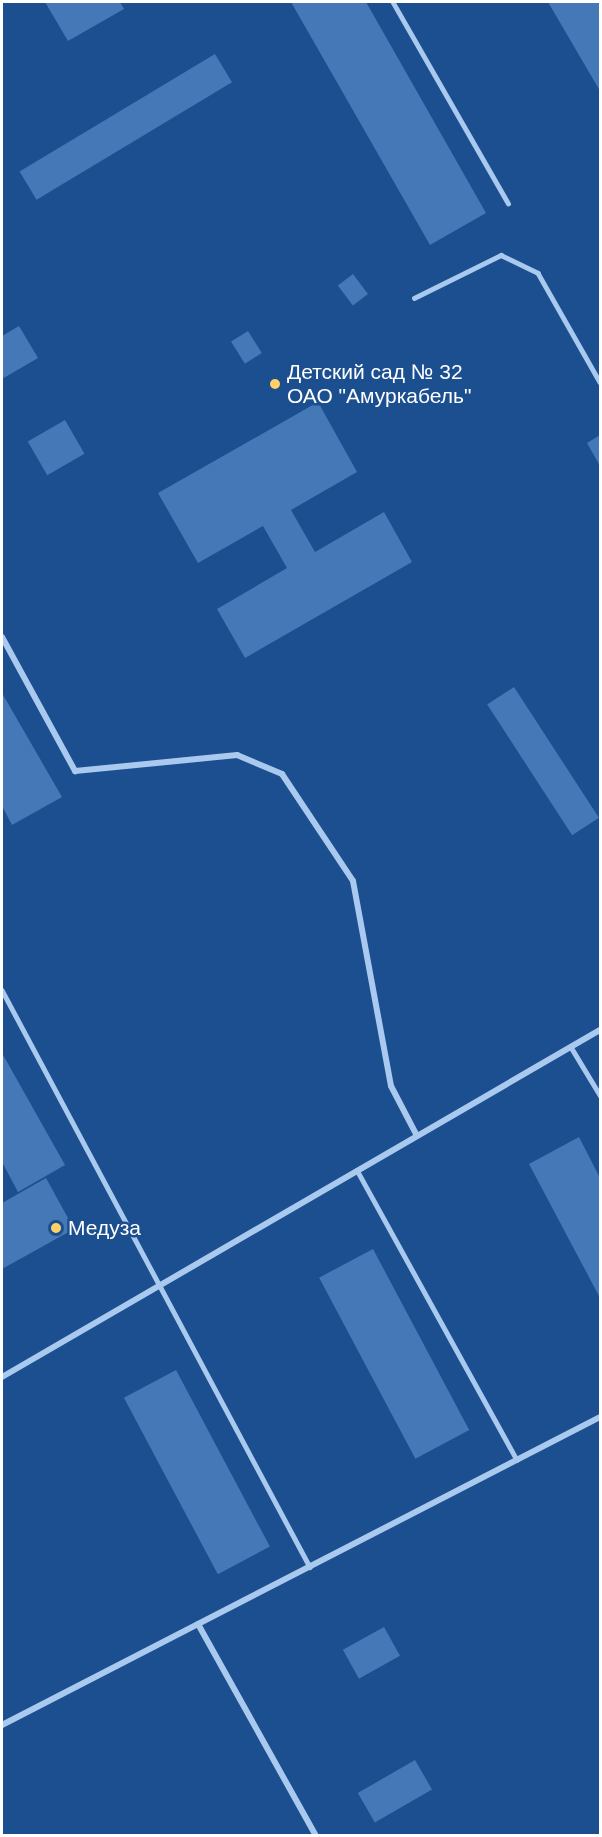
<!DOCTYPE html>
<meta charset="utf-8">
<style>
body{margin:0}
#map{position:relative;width:602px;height:1837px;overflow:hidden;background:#1b4f8f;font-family:Helvetica,sans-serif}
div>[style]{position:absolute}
.building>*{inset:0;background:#4478b7;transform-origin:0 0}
.service>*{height:4.5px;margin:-2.25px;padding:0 2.25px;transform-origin:2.25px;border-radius:2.25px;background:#a9c9ee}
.minor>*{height:6px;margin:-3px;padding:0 3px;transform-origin:3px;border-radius:3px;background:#a9c9ee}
.dots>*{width:16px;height:16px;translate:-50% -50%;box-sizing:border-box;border:3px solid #1b4f8f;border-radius:50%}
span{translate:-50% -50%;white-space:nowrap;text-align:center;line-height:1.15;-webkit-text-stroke:5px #1b4f8f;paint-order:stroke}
.poi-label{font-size:21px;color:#fff}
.left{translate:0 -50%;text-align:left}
.frame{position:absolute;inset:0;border:3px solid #fff;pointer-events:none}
</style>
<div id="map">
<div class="building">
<i style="clip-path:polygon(45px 2px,120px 2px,124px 9px,68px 41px)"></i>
<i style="clip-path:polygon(291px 2px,366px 2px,486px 213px,430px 245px)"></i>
<i style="clip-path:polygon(548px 2px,600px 2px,600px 91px)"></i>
<i style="left:215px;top:54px;width:33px;height:228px;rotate:59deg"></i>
<i style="left:353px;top:274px;width:25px;height:19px;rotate:53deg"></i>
<i style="clip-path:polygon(19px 326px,38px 358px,2px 379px,2px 336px)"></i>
<i style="left:248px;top:331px;width:26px;height:20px;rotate:58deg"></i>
<i style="clip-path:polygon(318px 402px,357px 472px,291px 510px,315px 552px,384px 512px,412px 562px,245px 658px,217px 609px,287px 568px,263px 526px,198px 563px,158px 493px)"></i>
<i style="left:65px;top:420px;width:39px;height:43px;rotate:60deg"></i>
<i style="clip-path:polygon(600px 435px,600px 466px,587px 443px)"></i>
<i style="left:514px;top:687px;width:156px;height:32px;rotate:57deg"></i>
<i style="clip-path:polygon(2px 693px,62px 797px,12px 825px,2px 806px)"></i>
<i style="clip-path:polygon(2px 1053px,65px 1165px,18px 1192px,2px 1162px)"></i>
<i style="clip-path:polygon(579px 1137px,600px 1178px,600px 1298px,529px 1164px)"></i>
<i style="clip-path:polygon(46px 1178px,74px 1229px,2px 1269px,2px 1203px)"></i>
<i style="left:373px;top:1249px;width:205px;height:61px;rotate:62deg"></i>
<i style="left:176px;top:1370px;width:200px;height:59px;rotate:62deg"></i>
<i style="left:384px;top:1627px;width:33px;height:47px;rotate:61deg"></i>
<i style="left:415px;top:1760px;width:34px;height:66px;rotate:60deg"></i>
</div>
<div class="service">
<i style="left:393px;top:2px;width:232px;rotate:60.2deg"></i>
<i style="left:414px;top:298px;width:97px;rotate:-26.3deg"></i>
<i style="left:501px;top:255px;width:41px;rotate:25.9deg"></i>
<i style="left:538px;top:273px;width:125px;rotate:60.4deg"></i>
<i style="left:2px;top:990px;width:654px;rotate:61.91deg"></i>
<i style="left:571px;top:1047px;width:56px;rotate:58.9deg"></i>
<i style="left:357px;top:1170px;width:331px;rotate:61.1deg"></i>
</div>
<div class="minor">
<i style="left:2px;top:637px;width:153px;rotate:61.4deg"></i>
<i style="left:75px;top:771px;width:163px;rotate:-5.6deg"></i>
<i style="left:237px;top:755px;width:49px;rotate:22.9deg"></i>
<i style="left:282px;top:774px;width:128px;rotate:56.4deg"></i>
<i style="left:353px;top:881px;width:208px;rotate:79.5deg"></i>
<i style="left:391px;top:1086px;width:56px;rotate:62.5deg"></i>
<i style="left:2px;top:1377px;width:691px;rotate:-30.13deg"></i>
<i style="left:198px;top:1624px;width:243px;rotate:60.9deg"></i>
<i style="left:2px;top:1725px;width:673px;rotate:-27.25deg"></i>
</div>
<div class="dots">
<i style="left:275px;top:384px;background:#ffd166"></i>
<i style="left:56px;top:1228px;background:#ffd166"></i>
</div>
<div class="poi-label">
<span class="left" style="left:287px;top:384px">Детский сад № 32<br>ОАО "Амуркабель"</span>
<span class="left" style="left:68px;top:1228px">Медуза</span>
</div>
<div class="frame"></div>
</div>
